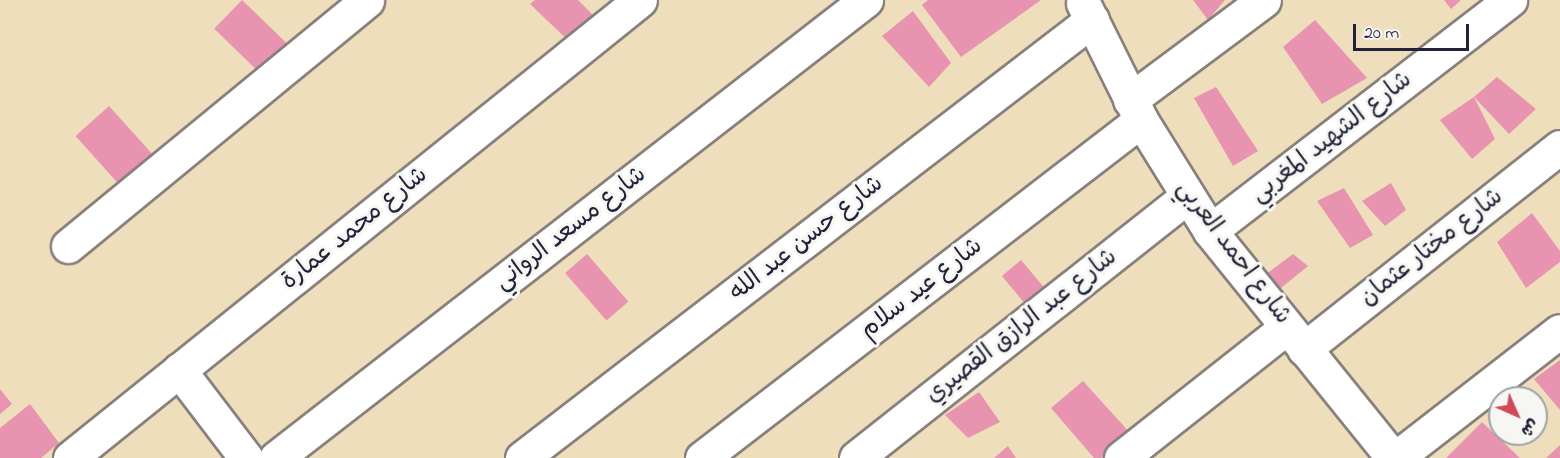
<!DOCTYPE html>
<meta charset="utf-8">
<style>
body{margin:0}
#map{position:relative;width:1560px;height:458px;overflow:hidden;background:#eedebc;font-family:"Indie Flower","Playpen Sans Arabic",sans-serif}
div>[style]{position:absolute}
.building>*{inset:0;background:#e893b0;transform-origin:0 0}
.roads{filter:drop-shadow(2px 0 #88807c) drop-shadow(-2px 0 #88807c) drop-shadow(0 2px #88807c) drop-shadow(0 -2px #88807c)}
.street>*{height:33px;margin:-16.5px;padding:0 16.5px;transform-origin:16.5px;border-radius:16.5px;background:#fff}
span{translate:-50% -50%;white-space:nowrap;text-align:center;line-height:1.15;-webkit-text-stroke:6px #f6f6f2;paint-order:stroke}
.street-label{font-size:24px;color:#22223b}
.north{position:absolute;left:1488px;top:386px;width:60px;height:60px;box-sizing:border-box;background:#f6f6f2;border:2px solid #a1a1a9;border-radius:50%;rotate:135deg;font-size:16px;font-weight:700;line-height:24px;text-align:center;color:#22223b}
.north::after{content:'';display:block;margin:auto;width:21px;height:27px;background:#d1495b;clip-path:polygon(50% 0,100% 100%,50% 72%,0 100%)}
.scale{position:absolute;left:1353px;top:24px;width:116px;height:27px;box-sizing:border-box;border:3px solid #22223b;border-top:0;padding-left:8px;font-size:18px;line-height:21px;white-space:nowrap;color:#22223b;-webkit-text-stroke:4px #f6f6f2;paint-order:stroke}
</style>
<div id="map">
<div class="building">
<i style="left:242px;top:0;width:64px;height:40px;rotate:44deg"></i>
<i style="clip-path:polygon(535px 0,578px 0,602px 24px,574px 46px,530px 4px)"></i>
<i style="clip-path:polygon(928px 0,1041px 0,961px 57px,922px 5px)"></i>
<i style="clip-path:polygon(1193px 0,1225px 0,1208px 20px)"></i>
<i style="clip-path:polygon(1444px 0,1461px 0,1451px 9px)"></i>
<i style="clip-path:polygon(913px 11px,951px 63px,929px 87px,882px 36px)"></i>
<i style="clip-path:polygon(1315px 20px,1367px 78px,1322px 104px,1283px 47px)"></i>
<i style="clip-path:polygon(1497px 77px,1536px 109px,1509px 134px,1474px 97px)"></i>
<i style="clip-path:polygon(1216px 87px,1258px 151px,1233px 166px,1194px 98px)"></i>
<i style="clip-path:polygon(1474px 97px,1495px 139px,1472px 159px,1440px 120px)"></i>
<i style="left:109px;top:106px;width:64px;height:45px;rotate:48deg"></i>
<i style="clip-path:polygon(1391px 183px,1406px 210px,1385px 226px,1362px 201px)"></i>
<i style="clip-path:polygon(1344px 188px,1373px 235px,1350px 248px,1317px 201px)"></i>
<i style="clip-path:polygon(1532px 213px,1560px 251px,1560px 262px,1526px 288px,1497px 242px)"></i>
<i style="left:587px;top:254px;width:63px;height:29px;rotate:49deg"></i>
<i style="clip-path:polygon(1293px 254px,1308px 266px,1276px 292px,1261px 278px)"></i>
<i style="left:1021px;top:260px;width:35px;height:25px;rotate:50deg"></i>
<i style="clip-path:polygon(1560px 360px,1560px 410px,1534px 379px)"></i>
<i style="clip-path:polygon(1083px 381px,1131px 434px,1101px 458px,1094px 458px,1051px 408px)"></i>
<i style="clip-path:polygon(0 389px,12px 404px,0 414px)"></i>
<i style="clip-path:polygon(979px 392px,1000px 422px,968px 438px,945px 415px)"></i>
<i style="clip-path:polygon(30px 404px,59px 443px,41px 458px,0 458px,0 428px)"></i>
<i style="clip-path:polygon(1482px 422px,1520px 458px,1446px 458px)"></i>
<i style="clip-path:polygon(1560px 445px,1560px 458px,1546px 458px)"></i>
<i style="clip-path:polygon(1008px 446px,1016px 458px,994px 458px)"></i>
</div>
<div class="roads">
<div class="street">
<i style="left:1083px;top:3px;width:131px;rotate:63.6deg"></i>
<i style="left:1141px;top:120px;width:131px;rotate:58.1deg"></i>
<i style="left:1210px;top:231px;width:292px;rotate:51.1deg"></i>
<i style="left:1130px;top:100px;width:167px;rotate:-36.7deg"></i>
<i style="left:1210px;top:231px;width:379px;rotate:-37.6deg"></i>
<i style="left:68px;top:246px;width:387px;rotate:-39.4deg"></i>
<i style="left:1304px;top:349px;width:326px;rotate:-38.3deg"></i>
<i style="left:179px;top:370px;width:111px;rotate:52.7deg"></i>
<i style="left:70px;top:458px;width:731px;rotate:-38.78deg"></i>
<i style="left:276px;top:458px;width:747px;rotate:-37.82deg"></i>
<i style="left:522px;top:458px;width:719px;rotate:-37.54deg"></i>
<i style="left:702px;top:458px;width:554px;rotate:-37.59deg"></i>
<i style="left:856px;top:458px;width:422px;rotate:-38.3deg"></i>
<i style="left:1121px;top:458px;width:211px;rotate:-38.3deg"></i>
<i style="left:1396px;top:458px;width:207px;rotate:-37.8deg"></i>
</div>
</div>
<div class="street-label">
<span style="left:1332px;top:138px;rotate:-38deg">شارع الشهيد المغربي</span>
<span style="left:355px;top:229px;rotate:-39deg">شارع محمد عمارة</span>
<span style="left:571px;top:229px;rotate:-38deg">شارع مسعد الرواني</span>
<span style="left:807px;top:239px;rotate:-38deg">شارع حسن عبد الله</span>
<span style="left:1432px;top:248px;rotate:-38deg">شارع مختار عثمان</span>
<span style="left:1233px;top:253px;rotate:53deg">شارع احمد العربي</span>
<span style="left:922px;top:289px;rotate:-38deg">شارع عيد سلام</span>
<span style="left:1022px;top:327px;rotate:-38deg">شارع عبد الرازق القصيري</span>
</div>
<div class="north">ش</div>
<div class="scale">20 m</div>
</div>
